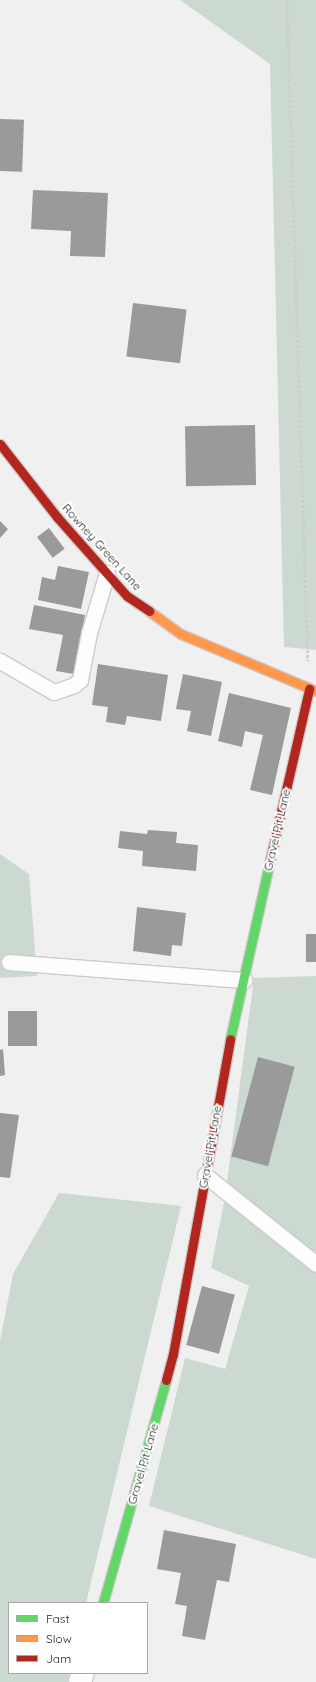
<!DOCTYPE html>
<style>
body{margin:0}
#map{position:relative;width:316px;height:1682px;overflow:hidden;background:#f0f0f1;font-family:Quicksand,sans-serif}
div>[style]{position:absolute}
.green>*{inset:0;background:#cbd9d0}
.building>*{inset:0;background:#9a9a9b;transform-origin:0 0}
.path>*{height:2.5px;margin-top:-1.25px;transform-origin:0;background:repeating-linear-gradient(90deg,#cdcdcd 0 3px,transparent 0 5px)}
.roads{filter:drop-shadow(1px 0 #cbcbcb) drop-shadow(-1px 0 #cbcbcb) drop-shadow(0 1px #cbcbcb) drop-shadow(0 -1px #cbcbcb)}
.lane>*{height:15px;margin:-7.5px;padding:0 7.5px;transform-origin:7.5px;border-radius:7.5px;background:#fdfdfd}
.street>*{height:22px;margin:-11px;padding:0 11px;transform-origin:11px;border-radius:11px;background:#fdfdfd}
.fast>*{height:9px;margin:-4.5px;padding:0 4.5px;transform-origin:4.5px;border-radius:4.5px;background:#63d668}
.slow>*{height:9px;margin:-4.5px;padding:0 4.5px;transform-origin:4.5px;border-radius:4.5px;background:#ff974d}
.jam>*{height:9px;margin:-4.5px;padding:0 4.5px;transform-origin:4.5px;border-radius:4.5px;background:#b3261e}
span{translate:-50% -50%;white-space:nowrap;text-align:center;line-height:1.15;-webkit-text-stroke:4px #fff;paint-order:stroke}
.street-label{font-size:12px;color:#252525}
.legend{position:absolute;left:8px;top:1602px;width:140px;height:72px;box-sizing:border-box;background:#fff;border:1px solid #a8a8a8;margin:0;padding:5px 7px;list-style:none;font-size:12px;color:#252525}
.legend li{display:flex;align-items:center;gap:8px;height:20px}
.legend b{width:20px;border:1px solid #a8a8a8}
</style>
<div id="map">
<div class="green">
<i style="clip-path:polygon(180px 0,316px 0,316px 650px,284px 647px,270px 64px)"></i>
<i style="clip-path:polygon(0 854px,29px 874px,37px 976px,0 978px)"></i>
<i style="clip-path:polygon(316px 976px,316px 1559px,149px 1506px,185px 1358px,225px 1369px,249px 1286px,211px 1268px,225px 1197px,254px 978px)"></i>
<i style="clip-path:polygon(59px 1193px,181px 1206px,86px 1603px,9px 1603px,9px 1673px,69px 1673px,67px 1682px,0 1682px,0 1341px,13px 1274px)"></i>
</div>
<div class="building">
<i style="left:0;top:119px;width:24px;height:52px;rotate:2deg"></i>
<i style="clip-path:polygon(33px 190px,108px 193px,105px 257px,70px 256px,71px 231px,31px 229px)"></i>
<i style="left:133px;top:303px;width:54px;height:54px;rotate:7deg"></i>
<i style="left:255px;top:425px;width:60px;height:70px;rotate:89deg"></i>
<i style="clip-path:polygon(0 521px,8px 529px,0 538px)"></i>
<i style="left:49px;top:528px;width:26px;height:15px;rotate:53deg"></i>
<i style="clip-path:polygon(58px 566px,89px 572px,81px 609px,38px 600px,42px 577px,55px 580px)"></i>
<i style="clip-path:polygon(34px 605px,85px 615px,74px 674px,56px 671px,63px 635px,29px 629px)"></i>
<i style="clip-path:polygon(98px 664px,168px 675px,161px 721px,127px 716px,125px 725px,106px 722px,108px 707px,92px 705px)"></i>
<i style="clip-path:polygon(183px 674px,222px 682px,211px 736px,187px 731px,191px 711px,176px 709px)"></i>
<i style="clip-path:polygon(229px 693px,291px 708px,272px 795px,250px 790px,263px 735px,245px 731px,242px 747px,218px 741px)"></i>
<i style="clip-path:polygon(148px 830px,177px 832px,176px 843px,198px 845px,196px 871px,142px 866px,143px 851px,118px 848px,120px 831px,147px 834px)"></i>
<i style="clip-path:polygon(137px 907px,186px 913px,182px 946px,172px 945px,171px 956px,133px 951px)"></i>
<i style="left:306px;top:934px;width:10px;height:28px"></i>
<i style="left:8px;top:1011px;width:29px;height:35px"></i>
<i style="clip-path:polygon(3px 1049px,5px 1075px,0 1076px,0 1050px)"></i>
<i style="left:258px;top:1057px;width:38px;height:103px;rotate:15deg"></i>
<i style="clip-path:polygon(0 1113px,19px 1115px,10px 1178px,0 1177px)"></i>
<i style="left:202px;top:1286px;width:34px;height:61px;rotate:15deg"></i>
<i style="clip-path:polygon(164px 1530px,236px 1544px,229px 1582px,217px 1580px,205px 1640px,182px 1636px,187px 1606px,175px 1604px,181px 1573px,157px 1569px)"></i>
</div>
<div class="path">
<i style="left:287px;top:0;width:661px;rotate:88.18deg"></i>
</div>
<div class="roads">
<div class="lane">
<i style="left:0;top:661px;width:62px;rotate:29.9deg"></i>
<i style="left:54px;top:692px;width:21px;rotate:-19deg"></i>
<i style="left:74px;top:685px;width:8px;rotate:-40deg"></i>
<i style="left:80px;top:680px;width:48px;rotate:-79.2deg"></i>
<i style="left:89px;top:633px;width:63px;rotate:-73.3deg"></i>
<i style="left:9px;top:962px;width:236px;rotate:4.4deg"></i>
<i style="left:205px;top:1175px;width:142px;rotate:38.7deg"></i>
</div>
<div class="street">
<i style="left:80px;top:1682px;width:9px;rotate:-72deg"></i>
</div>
<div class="fast">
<i style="left:230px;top:1039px;width:179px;rotate:-77.4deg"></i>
<i style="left:103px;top:1603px;width:232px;rotate:-74.2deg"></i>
</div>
<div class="slow">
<i style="left:149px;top:611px;width:39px;rotate:36deg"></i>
<i style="left:181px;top:634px;width:147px;rotate:22.9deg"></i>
</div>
<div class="jam">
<i style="left:0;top:444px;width:93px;rotate:52deg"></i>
<i style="left:57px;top:517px;width:106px;rotate:48.5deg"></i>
<i style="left:127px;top:596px;width:27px;rotate:34deg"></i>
<i style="left:269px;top:864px;width:180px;rotate:-77.1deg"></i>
<i style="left:166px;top:1380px;width:27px;rotate:-75deg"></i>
<i style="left:173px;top:1354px;width:320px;rotate:-79.7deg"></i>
</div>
</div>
<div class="street-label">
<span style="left:102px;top:547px;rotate:48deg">Rowney Green Lane</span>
<span style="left:277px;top:830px;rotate:-77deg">Gravel Pit Lane</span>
<span style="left:210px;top:1147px;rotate:-80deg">Gravel Pit Lane</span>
<span style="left:143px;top:1464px;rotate:-74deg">Gravel Pit Lane</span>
</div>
<ul class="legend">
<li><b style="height:5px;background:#63d668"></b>Fast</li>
<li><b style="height:5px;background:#ff974d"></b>Slow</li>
<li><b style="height:5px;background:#b3261e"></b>Jam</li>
</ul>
</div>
